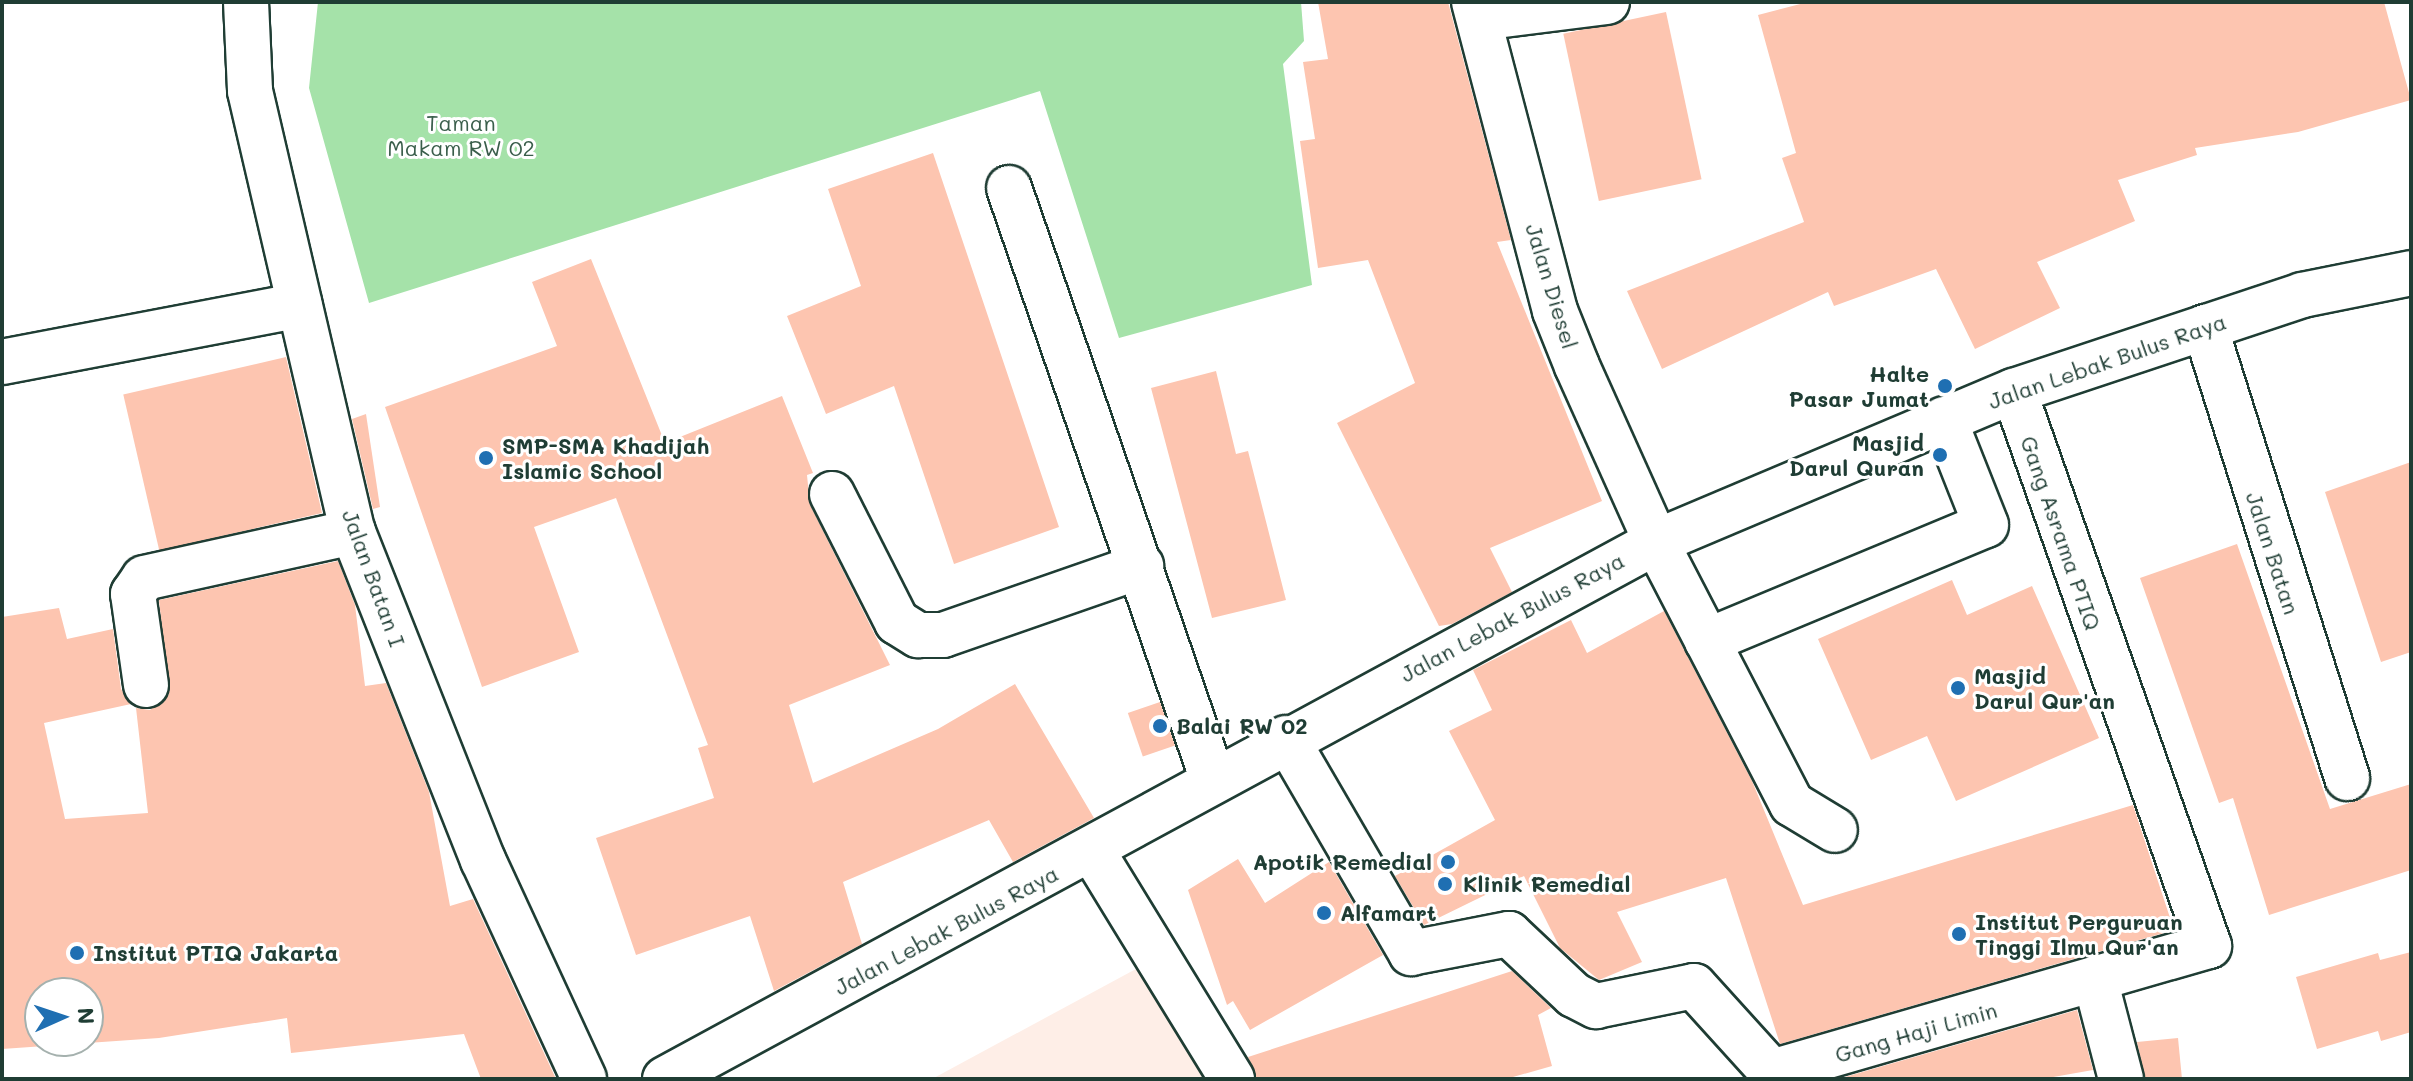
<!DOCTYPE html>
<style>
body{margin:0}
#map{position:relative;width:2413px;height:1081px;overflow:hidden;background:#fff;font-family:Mali,sans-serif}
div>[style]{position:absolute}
.built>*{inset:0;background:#feeee7}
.green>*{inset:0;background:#a5e2a9}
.building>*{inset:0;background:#fdc5b0;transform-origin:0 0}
.roads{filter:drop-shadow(2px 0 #1f3d34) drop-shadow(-2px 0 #1f3d34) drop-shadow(0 2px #1f3d34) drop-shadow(0 -2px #1f3d34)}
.minor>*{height:44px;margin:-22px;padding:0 22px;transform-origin:22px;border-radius:22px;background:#fff}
.major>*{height:44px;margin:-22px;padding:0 22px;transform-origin:22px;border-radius:22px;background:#fff}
.dots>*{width:22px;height:22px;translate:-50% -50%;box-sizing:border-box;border:4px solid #fff;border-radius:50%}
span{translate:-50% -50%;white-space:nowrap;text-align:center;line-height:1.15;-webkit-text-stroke:6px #fff;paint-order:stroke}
.park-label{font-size:22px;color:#3a5e4b}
.street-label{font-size:22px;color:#1f3d34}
.poi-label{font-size:22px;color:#1f3d34;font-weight:700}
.right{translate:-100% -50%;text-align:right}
.left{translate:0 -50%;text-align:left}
.frame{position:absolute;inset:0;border:4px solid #1f3d34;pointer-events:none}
.north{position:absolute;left:24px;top:977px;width:80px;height:80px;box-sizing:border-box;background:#fff;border:2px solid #a5b1ae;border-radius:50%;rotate:87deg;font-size:22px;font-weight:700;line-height:32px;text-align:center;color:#1f3d34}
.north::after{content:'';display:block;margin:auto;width:28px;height:36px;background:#1f6fb2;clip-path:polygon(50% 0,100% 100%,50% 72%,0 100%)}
</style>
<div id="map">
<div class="built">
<i style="clip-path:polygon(1160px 956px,1231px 1079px,932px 1079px)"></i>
</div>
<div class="green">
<i style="clip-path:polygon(318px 2px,1301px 2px,1304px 41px,1283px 64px,1312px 285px,1119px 338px,1040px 91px,369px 303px,309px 88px)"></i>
</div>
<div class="building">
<i style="clip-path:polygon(1318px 2px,1448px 2px,1511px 240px,1497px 242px,1602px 501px,1490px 548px,1512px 592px,1452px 624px,1439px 626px,1337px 423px,1415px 383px,1368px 260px,1318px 268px,1300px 141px,1315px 139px,1303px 62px,1328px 59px)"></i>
<i style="clip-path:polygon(1808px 2px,2384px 2px,2411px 100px,2298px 132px,2195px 148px,2197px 155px,2118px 180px,2135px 221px,2037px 262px,2060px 308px,1975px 349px,1936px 269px,1834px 306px,1828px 292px,1662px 369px,1627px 291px,1804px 222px,1782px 158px,1796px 153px,1758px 15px)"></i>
<i style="left:1666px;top:12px;width:171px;height:105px;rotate:78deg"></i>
<i style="clip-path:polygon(933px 153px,1059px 527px,954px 564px,894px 386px,826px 414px,787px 316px,861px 286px,828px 189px)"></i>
<i style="clip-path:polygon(591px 259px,665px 443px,782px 396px,813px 473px,807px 475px,810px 505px,890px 665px,789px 705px,813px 783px,938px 729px,1015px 684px,1094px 818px,1013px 862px,989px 820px,843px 882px,862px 944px,774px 991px,750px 916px,636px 955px,596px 838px,714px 798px,698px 748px,708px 745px,616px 498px,534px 527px,579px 652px,482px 687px,385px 407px,557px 346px,532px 282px)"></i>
<i style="left:286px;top:357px;width:160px;height:167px;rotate:77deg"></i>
<i style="clip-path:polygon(1216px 371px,1236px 454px,1248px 451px,1286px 600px,1212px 618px,1151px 388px)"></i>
<i style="clip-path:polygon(366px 414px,380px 507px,373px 509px,352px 419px)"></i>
<i style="clip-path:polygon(2411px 462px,2411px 652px,2381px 662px,2325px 492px)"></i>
<i style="clip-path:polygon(2237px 544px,2330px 809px,2411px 784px,2411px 870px,2269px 915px,2233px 798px,2219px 803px,2140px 578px)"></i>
<i style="clip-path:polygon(evenodd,338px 561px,355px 605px,365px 686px,386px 683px,429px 792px,450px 906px,473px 899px,556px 1079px,481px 1079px,464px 1034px,291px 1053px,287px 1018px,159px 1038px,2px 1049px,2px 617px,59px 608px,67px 639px,113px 629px,121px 689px,131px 704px,44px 723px,65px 819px,148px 813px,136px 708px,150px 710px,169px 694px,159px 600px,338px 561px,40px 993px,88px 993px,88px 1041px,40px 1041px,40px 993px)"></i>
<i style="clip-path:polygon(1952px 580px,1967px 615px,2032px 586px,2099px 738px,1956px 801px,1927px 736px,1871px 760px,1818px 639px)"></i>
<i style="clip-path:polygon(1664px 611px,1752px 781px,1803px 905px,2133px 805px,2174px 930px,1780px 1044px,1726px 878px,1617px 912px,1642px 962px,1599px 980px,1560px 948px,1524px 876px,1424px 925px,1395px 876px,1495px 820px,1449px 731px,1492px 710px,1473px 670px,1571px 620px,1587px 653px)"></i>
<i style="left:1160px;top:702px;width:46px;height:34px;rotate:71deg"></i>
<i style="clip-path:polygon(1238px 859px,1265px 903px,1329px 862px,1383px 955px,1250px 1030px,1233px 1001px,1227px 1005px,1188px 890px)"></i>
<i style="clip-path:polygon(2411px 952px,2411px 1032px,2381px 1041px,2378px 1031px,2317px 1049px,2296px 977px,2378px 953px,2380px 960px)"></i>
<i style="clip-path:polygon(1512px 971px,1551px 1008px,1538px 1015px,1552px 1066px,1506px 1079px,1257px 1079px,1248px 1057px)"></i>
<i style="clip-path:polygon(2077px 1010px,2093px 1070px,2042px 1079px,1838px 1079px)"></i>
<i style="clip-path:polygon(2178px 1038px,2182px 1079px,2145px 1079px,2137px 1042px)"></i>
</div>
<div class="roads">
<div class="minor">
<i style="left:246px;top:2px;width:89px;rotate:87.4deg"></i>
<i style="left:250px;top:91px;width:453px;rotate:76.9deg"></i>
<i style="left:353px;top:532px;width:353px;rotate:68.4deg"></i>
<i style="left:483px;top:860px;width:241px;rotate:65.2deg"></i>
<i style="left:1474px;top:2px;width:319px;rotate:75.3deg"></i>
<i style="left:1555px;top:311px;width:59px;rotate:68.2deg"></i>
<i style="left:1577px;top:366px;width:193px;rotate:65.8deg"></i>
<i style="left:1656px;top:542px;width:295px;rotate:62.6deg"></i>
<i style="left:1792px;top:804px;width:50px;rotate:31.2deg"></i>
<i style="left:1480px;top:18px;width:128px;rotate:-7.2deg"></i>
<i style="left:1009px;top:188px;width:626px;rotate:70.99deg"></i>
<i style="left:2205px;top:327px;width:473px;rotate:72.5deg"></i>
<i style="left:2px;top:362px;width:303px;rotate:-10.8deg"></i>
<i style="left:832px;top:494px;width:144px;rotate:63.1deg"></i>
<i style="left:897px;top:622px;width:25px;rotate:32deg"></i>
<i style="left:918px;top:635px;width:25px"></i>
<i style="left:943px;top:635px;width:210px;rotate:-19.2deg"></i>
<i style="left:1707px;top:641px;width:302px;rotate:-22.6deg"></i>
<i style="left:1986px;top:525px;width:114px;rotate:-111.6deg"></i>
<i style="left:146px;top:685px;width:92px;rotate:-98.1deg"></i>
<i style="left:133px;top:594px;width:19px;rotate:-55deg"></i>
<i style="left:144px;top:578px;width:214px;rotate:-12.4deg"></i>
<i style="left:1286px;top:738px;width:249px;rotate:59.8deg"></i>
<i style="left:1411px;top:953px;width:100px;rotate:-11deg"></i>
<i style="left:1509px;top:934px;width:89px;rotate:43.2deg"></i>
<i style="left:1574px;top:995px;width:25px;rotate:27deg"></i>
<i style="left:1596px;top:1006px;width:100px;rotate:-11.5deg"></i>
<i style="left:1694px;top:986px;width:116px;rotate:47.8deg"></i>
<i style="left:1772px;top:1072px;width:455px;rotate:-16.1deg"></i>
<i style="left:2209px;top:946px;width:588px;rotate:-109.36deg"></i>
<i style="left:1093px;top:852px;width:266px;rotate:58.5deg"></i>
<i style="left:2095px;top:979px;width:103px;rotate:75.4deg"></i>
</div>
<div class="major">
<i style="left:665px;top:1079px;width:1127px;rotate:-28.45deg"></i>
<i style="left:1656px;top:542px;width:389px;rotate:-22.9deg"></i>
<i style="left:2014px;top:391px;width:304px;rotate:-18.4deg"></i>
<i style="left:2302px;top:295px;width:111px;rotate:-11.4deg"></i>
</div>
</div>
<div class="dots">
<i style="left:1945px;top:386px;background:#1f6fb2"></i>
<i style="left:1940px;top:455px;background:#1f6fb2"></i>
<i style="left:486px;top:458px;background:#1f6fb2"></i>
<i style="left:1958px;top:688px;background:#1f6fb2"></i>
<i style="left:1160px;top:726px;background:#1f6fb2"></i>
<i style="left:1448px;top:862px;background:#1f6fb2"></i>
<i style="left:1445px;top:884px;background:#1f6fb2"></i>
<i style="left:1324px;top:913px;background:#1f6fb2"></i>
<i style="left:1959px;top:934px;background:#1f6fb2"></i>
<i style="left:77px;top:953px;background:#1f6fb2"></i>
</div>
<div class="park-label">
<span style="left:461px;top:135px">Taman<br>Makam RW 02</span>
</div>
<div class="street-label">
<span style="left:1552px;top:286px;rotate:73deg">Jalan Diesel</span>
<span style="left:2107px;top:361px;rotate:-19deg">Jalan Lebak Bulus Raya</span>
<span style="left:2061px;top:533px;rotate:71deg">Gang Asrama PTIQ</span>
<span style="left:2273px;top:553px;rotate:72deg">Jalan Batan</span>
<span style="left:374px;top:578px;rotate:70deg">Jalan Batan I</span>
<span style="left:1512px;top:617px;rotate:-28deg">Jalan Lebak Bulus Raya</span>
<span style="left:946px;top:930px;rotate:-28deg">Jalan Lebak Bulus Raya</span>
<span style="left:1916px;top:1032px;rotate:-16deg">Gang Haji Limin</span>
</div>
<div class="poi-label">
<span class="right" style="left:1929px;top:386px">Halte<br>Pasar Jumat</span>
<span class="right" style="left:1924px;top:455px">Masjid<br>Darul Quran</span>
<span class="left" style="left:502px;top:458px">SMP-SMA Khadijah<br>Islamic School</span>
<span class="left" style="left:1974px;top:688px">Masjid<br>Darul Qur'an</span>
<span class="left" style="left:1176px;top:726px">Balai RW 02</span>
<span class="right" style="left:1432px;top:862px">Apotik Remedial</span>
<span class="left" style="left:1463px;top:884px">Klinik Remedial</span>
<span class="left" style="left:1340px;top:913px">Alfamart</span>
<span class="left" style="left:1975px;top:934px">Institut Perguruan<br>Tinggi Ilmu Qur'an</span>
<span class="left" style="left:93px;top:953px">Institut PTIQ Jakarta</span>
</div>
<div class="frame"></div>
<div class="north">N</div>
</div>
